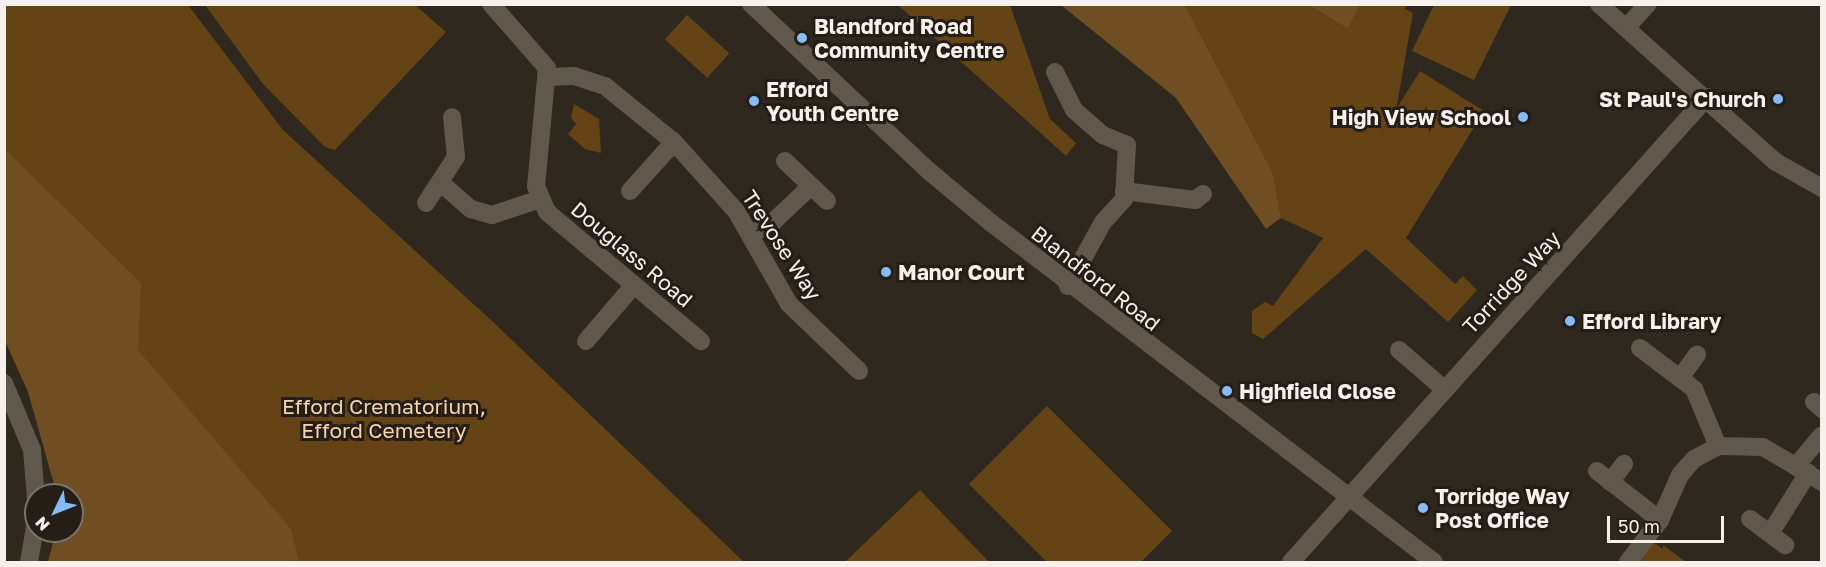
<!DOCTYPE html>
<style>
body{margin:0}
#map{position:relative;width:1826px;height:567px;overflow:hidden;background:#2f281f;font-family:"Golos Text",sans-serif}
div>[style]{position:absolute}
.green>*{inset:0;background:#644314;transform-origin:0 0}
.forest>*{inset:0;background:#6f4e21}
.minor>*{height:18px;margin:-9px;padding:0 9px;transform-origin:9px;border-radius:9px;background:#60574d}
.dots>*{width:16px;height:16px;translate:-50% -50%;box-sizing:border-box;border:3px solid #251e16;border-radius:50%}
span{translate:-50% -50%;white-space:nowrap;text-align:center;line-height:1.15;-webkit-text-stroke:6px #251e16;paint-order:stroke}
.poi-label{font-size:21px;color:#f6f1ec;font-weight:700}
.left{translate:0 -50%;text-align:left}
.right{translate:-100% -50%;text-align:right}
.street-label{font-size:21px;color:#f6f1ec}
.park-label{font-size:21px;color:#f4d3ad}
.frame{position:absolute;inset:0;border:6px solid #f6f1ec;pointer-events:none}
.north{position:absolute;left:24px;top:483px;width:60px;height:60px;box-sizing:border-box;background:#251e16;border:2px solid #79726c;border-radius:50%;rotate:227deg;font-size:16px;font-weight:700;line-height:24px;text-align:center;color:#f6f1ec}
.north::after{content:'';display:block;margin:auto;width:21px;height:27px;background:#85bbfb;clip-path:polygon(50% 0,100% 100%,50% 72%,0 100%)}
.scale{position:absolute;left:1607px;top:516px;width:117px;height:27px;box-sizing:border-box;border:3px solid #f6f1ec;border-top:0;padding-left:8px;font-size:18px;line-height:21px;white-space:nowrap;color:#f6f1ec;-webkit-text-stroke:4px #251e16;paint-order:stroke}
</style>
<div id="map">
<div class="green">
<i style="clip-path:polygon(6px 5px,188px 5px,283px 130px,492px 321px,744px 562px,290px 562px,120px 349px,5px 155px)"></i>
<i style="clip-path:polygon(205px 5px,415px 5px,446px 32px,335px 150px,325px 147px,263px 84px)"></i>
<i style="clip-path:polygon(898px 5px,1010px 5px,1050px 119px,1076px 143px,1066px 156px)"></i>
<i style="clip-path:polygon(1185px 5px,1309px 5px,1348px 29px,1360px 5px,1407px 5px,1405px 9px,1413px 13px,1397px 105px,1380px 135px,1420px 71px,1484px 111px,1406px 238px,1455px 284px,1463px 276px,1477px 290px,1448px 322px,1366px 249px,1263px 339px,1252px 333px,1252px 311px,1265px 302px,1273px 306px,1323px 238px,1281px 218px,1273px 173px)"></i>
<i style="clip-path:polygon(1434px 5px,1511px 5px,1474px 80px,1412px 51px)"></i>
<i style="left:687px;top:15px;width:57px;height:33px;rotate:42deg"></i>
<i style="clip-path:polygon(574px 104px,599px 119px,601px 153px,585px 149px,568px 134px,576px 124px,571px 118px)"></i>
<i style="clip-path:polygon(1047px 406px,1172px 531px,1141px 562px,1047px 562px,969px 484px)"></i>
<i style="clip-path:polygon(920px 490px,989px 562px,845px 562px)"></i>
<i style="clip-path:polygon(1653px 542px,1663px 549px,1663px 545px,1686px 562px,1639px 562px)"></i>
</div>
<div class="forest">
<i style="clip-path:polygon(1061px 5px,1185px 5px,1273px 173px,1281px 218px,1266px 229px,1176px 98px)"></i>
<i style="clip-path:polygon(1360px 5px,1348px 29px,1309px 5px,1360px 4px)"></i>
<i style="clip-path:polygon(5px 149px,141px 283px,138px 350px,291px 529px,299px 562px,48px 562px,56px 531px,72px 531px,72px 495px,57px 495px,28px 392px,5px 341px)"></i>
</div>
<div class="minor">
<i style="left:491px;top:4px;width:85px;rotate:48.8deg"></i>
<i style="left:547px;top:68px;width:119px;rotate:95.3deg"></i>
<i style="left:536px;top:186px;width:28px;rotate:67deg"></i>
<i style="left:547px;top:212px;width:201px;rotate:40deg"></i>
<i style="left:751px;top:4px;width:245px;rotate:43.2deg"></i>
<i style="left:930px;top:172px;width:78px;rotate:39.8deg"></i>
<i style="left:990px;top:222px;width:559px;rotate:37.44deg"></i>
<i style="left:1599px;top:4px;width:237px;rotate:41.8deg"></i>
<i style="left:1776px;top:162px;width:53px;rotate:29.5deg"></i>
<i style="left:1627px;top:27px;width:31px;rotate:-48deg"></i>
<i style="left:1055px;top:72px;width:42px;rotate:63.4deg"></i>
<i style="left:1074px;top:110px;width:38px;rotate:41deg"></i>
<i style="left:1103px;top:135px;width:26px;rotate:23deg"></i>
<i style="left:1127px;top:145px;width:54px;rotate:93.2deg"></i>
<i style="left:1124px;top:199px;width:31px;rotate:132deg"></i>
<i style="left:1103px;top:222px;width:73px;rotate:118.7deg"></i>
<i style="left:548px;top:77px;width:26px;rotate:-2deg"></i>
<i style="left:574px;top:76px;width:33px;rotate:18deg"></i>
<i style="left:605px;top:86px;width:89px;rotate:39.1deg"></i>
<i style="left:674px;top:142px;width:93px;rotate:48.1deg"></i>
<i style="left:736px;top:211px;width:107px;rotate:60.3deg"></i>
<i style="left:789px;top:304px;width:97px;rotate:43.7deg"></i>
<i style="left:785px;top:161px;width:58px;rotate:43.6deg"></i>
<i style="left:442px;top:184px;width:38px;rotate:41deg"></i>
<i style="left:471px;top:209px;width:22px;rotate:16deg"></i>
<i style="left:492px;top:215px;width:51px;rotate:-18.4deg"></i>
<i style="left:630px;top:191px;width:66px;rotate:-48.1deg"></i>
<i style="left:1124px;top:191px;width:72px;rotate:7.2deg"></i>
<i style="left:1195px;top:200px;width:10px;rotate:-37deg"></i>
<i style="left:426px;top:203px;width:55px;rotate:-56.9deg"></i>
<i style="left:456px;top:157px;width:40px;rotate:-95.7deg"></i>
<i style="left:750px;top:235px;width:28px;rotate:-30deg"></i>
<i style="left:774px;top:221px;width:51px;rotate:-43.4deg"></i>
<i style="left:586px;top:341px;width:74px;rotate:-49.4deg"></i>
<i style="left:1640px;top:348px;width:68px;rotate:37.2deg"></i>
<i style="left:1694px;top:389px;width:62px;rotate:67.2deg"></i>
<i style="left:1399px;top:350px;width:60px;rotate:40.9deg"></i>
<i style="left:1680px;top:378px;width:29px;rotate:-54deg"></i>
<i style="left:4px;top:383px;width:73px;rotate:67.3deg"></i>
<i style="left:32px;top:450px;width:49px;rotate:85.3deg"></i>
<i style="left:1814px;top:402px;width:11px;rotate:41deg"></i>
<i style="left:1796px;top:466px;width:40px;rotate:-50deg"></i>
<i style="left:1597px;top:471px;width:80px;rotate:37.9deg"></i>
<i style="left:1610px;top:482px;width:23px;rotate:-52deg"></i>
<i style="left:1750px;top:519px;width:44px;rotate:36.6deg"></i>
<i style="left:1771px;top:532px;width:70px;rotate:-57.9deg"></i>
<i style="left:29px;top:562px;width:41px;rotate:-80.1deg"></i>
<i style="left:1291px;top:562px;width:624px;rotate:-48.18deg"></i>
<i style="left:1628px;top:562px;width:53px;rotate:-52.7deg"></i>
<i style="left:1660px;top:520px;width:49px;rotate:-66deg"></i>
<i style="left:1680px;top:475px;width:21px;rotate:-49deg"></i>
<i style="left:1694px;top:459px;width:27px;rotate:-28deg"></i>
<i style="left:1718px;top:446px;width:45px;rotate:1.3deg"></i>
<i style="left:1763px;top:447px;width:69px;rotate:30.7deg"></i>
</div>
<div class="dots">
<i style="left:802px;top:38px;background:#85bbfb"></i>
<i style="left:1778px;top:99px;background:#85bbfb"></i>
<i style="left:754px;top:101px;background:#85bbfb"></i>
<i style="left:1523px;top:117px;background:#85bbfb"></i>
<i style="left:886px;top:272px;background:#85bbfb"></i>
<i style="left:1570px;top:321px;background:#85bbfb"></i>
<i style="left:1227px;top:391px;background:#85bbfb"></i>
<i style="left:1423px;top:508px;background:#85bbfb"></i>
</div>
<div class="poi-label">
<span class="left" style="left:814px;top:38px">Blandford Road<br>Community Centre</span>
<span class="left" style="left:766px;top:101px">Efford<br>Youth Centre</span>
<span class="right" style="left:1766px;top:99px">St Paul's Church</span>
<span class="right" style="left:1511px;top:117px">High View School</span>
<span class="left" style="left:898px;top:272px">Manor Court</span>
<span class="left" style="left:1582px;top:321px">Efford Library</span>
<span class="left" style="left:1239px;top:391px">Highfield Close</span>
<span class="left" style="left:1435px;top:508px">Torridge Way<br>Post Office</span>
</div>
<div class="street-label">
<span style="left:782px;top:245px;rotate:57deg">Trevose Way</span>
<span style="left:632px;top:254px;rotate:40deg">Douglass Road</span>
<span style="left:1096px;top:278px;rotate:38deg">Blandford Road</span>
<span style="left:1511px;top:282px;rotate:-47deg">Torridge Way</span>
</div>
<div class="park-label">
<span style="left:384px;top:418px">Efford Crematorium,<br>Efford Cemetery</span>
</div>
<div class="frame"></div>
<div class="north">N</div>
<div class="scale">50 m</div>
</div>
